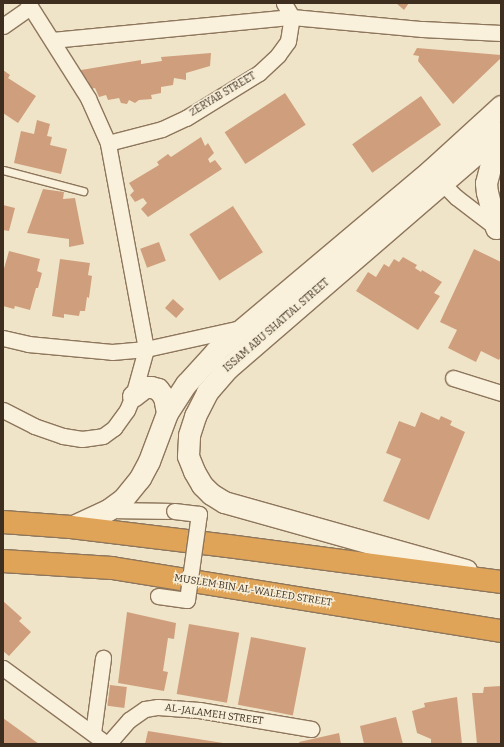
<!DOCTYPE html>
<style>
body{margin:0}
#map{position:relative;width:504px;height:747px;overflow:hidden;background:#f0e4c8;font-family:Bitter,serif}
div>[style]{position:absolute}
.building>*{inset:0;background:#cf9f7d;transform-origin:0 0}
.roads{filter:drop-shadow(1px 0 #8d765c) drop-shadow(-1px 0 #8d765c) drop-shadow(0 1px #8d765c) drop-shadow(0 -1px #8d765c)}
.lane>*{height:7px;margin:-3.5px;padding:0 3.5px;transform-origin:3.5px;border-radius:3.5px;background:#faf1dc}
.street>*{height:15px;margin:-7.5px;padding:0 7.5px;transform-origin:7.5px;border-radius:7.5px;background:#faf1dc}
.secondary>*{height:21px;margin:-10.5px;padding:0 10.5px;transform-origin:10.5px;border-radius:10.5px;background:#faf1dc}
.highway>*{height:22px;margin:-11px;padding:0 11px;transform-origin:11px;border-radius:11px;background:#e0a458}
.bridges{filter:drop-shadow(1px 0 #8d765c) drop-shadow(-1px 0 #8d765c) drop-shadow(0 1px #8d765c) drop-shadow(0 -1px #8d765c)}
.street-bridge>*{height:15px;margin:-7.5px;padding:0 7.5px;transform-origin:7.5px;border-radius:7.5px;background:#faf1dc}
span{translate:-50% -50%;white-space:nowrap;text-align:center;line-height:1.15;-webkit-text-stroke:3px #f7eed8;paint-order:stroke}
.street-label{font-size:10px;color:#3d2e20}
.frame{position:absolute;inset:0;border:4px solid #3d2e20;pointer-events:none}
</style>
<div id="map">
<div class="building">
<i style="clip-path:polygon(396px 3px,409px 3px,404px 10px)"></i>
<i style="clip-path:polygon(417px 48px,501px 55px,501px 58px,453px 104px,418px 61px,419px 56px,413px 55px)"></i>
<i style="clip-path:polygon(211px 53px,210px 66px,186px 73px,186px 80px,174px 78px,173px 85px,161px 87px,161px 93px,151px 95px,152px 99px,139px 100px,135px 103px,129px 100px,127px 104px,121px 103px,119px 98px,108px 100px,106px 95px,99px 97px,95px 88px,89px 89px,88px 80px,80px 79px,81px 70px,141px 60px,141px 64px,162px 61px,161px 57px)"></i>
<i style="clip-path:polygon(3px 70px,10px 75px,8px 78px,36px 96px,18px 123px,3px 113px)"></i>
<i style="left:285px;top:93px;width:38px;height:72px;rotate:57deg"></i>
<i style="left:421px;top:96px;width:35px;height:84px;rotate:55deg"></i>
<i style="clip-path:polygon(37px 120px,50px 124px,47px 136px,52px 137px,50px 145px,67px 149px,61px 174px,14px 163px,21px 131px,34px 134px)"></i>
<i style="clip-path:polygon(201px 137px,205px 146px,208px 143px,214px 153px,208px 159px,210px 163px,215px 160px,222px 169px,148px 217px,141px 209px,147px 203px,143px 198px,135px 202px,130px 195px,134px 191px,129px 183px,159px 165px,157px 162px,168px 154px,171px 157px)"></i>
<i style="clip-path:polygon(43px 189px,64px 192px,63px 199px,75px 198px,84px 244px,69px 247px,69px 239px,27px 233px)"></i>
<i style="clip-path:polygon(3px 205px,15px 208px,9px 231px,3px 230px)"></i>
<i style="left:233px;top:206px;width:55px;height:52px;rotate:57deg"></i>
<i style="left:159px;top:242px;width:20px;height:20px;rotate:70deg"></i>
<i style="clip-path:polygon(474px 249px,501px 262px,501px 356px,499px 360px,481px 351px,476px 362px,448px 348px,457px 330px,440px 322px)"></i>
<i style="clip-path:polygon(9px 251px,40px 259px,37px 271px,42px 273px,38px 288px,36px 288px,30px 310px,15px 306px,14px 309px,3px 306px,3px 272px)"></i>
<i style="clip-path:polygon(403px 257px,417px 265px,415px 268px,421px 272px,422px 270px,442px 282px,434px 293px,440px 296px,418px 330px,356px 291px,368px 272px,376px 277px,384px 264px,389px 267px,394px 259px,399px 262px)"></i>
<i style="clip-path:polygon(60px 259px,90px 263px,88px 275px,92px 276px,89px 298px,87px 297px,85px 311px,80px 311px,79px 316px,64px 314px,64px 318px,52px 316px)"></i>
<i style="left:173px;top:299px;width:15px;height:12px;rotate:42deg"></i>
<i style="clip-path:polygon(421px 412px,439px 420px,441px 416px,452px 421px,450px 425px,465px 432px,429px 520px,383px 501px,401px 459px,386px 453px,399px 421px,415px 427px)"></i>
<i style="clip-path:polygon(3px 601px,22px 618px,19px 621px,31px 632px,9px 656px,3px 651px)"></i>
<i style="clip-path:polygon(127px 612px,176px 623px,174px 639px,168px 638px,163px 671px,168px 672px,164px 691px,118px 683px)"></i>
<i style="left:189px;top:624px;width:51px;height:71px;rotate:10deg"></i>
<i style="left:251px;top:637px;width:56px;height:69px;rotate:11deg"></i>
<i style="left:110px;top:685px;width:17px;height:21px;rotate:7deg"></i>
<i style="clip-path:polygon(501px 686px,501px 744px,477px 744px,472px 693px,483px 693px,484px 687px)"></i>
<i style="clip-path:polygon(457px 697px,462px 744px,431px 744px,431px 739px,417px 733px,412px 711px,425px 707px,424px 703px)"></i>
<i style="clip-path:polygon(396px 717px,403px 744px,364px 744px,360px 726px)"></i>
<i style="clip-path:polygon(3px 718px,39px 744px,3px 744px)"></i>
<i style="clip-path:polygon(148px 731px,223px 743px,223px 744px,145px 744px)"></i>
<i style="clip-path:polygon(339px 733px,341px 744px,300px 744px,299px 742px)"></i>
</div>
<div class="roads">
<div class="lane">
<i style="left:3px;top:170px;width:83px;rotate:14.7deg"></i>
</div>
<div class="street">
<i style="left:3px;top:26px;width:33px;rotate:-35deg"></i>
<i style="left:52px;top:40px;width:241px;rotate:-5.5deg"></i>
<i style="left:292px;top:17px;width:131px;rotate:5.3deg"></i>
<i style="left:422px;top:29px;width:79px;rotate:2.9deg"></i>
<i style="left:108px;top:143px;width:56px;rotate:-14.5deg"></i>
<i style="left:162px;top:129px;width:26px;rotate:-25deg"></i>
<i style="left:186px;top:118px;width:86px;rotate:-31.7deg"></i>
<i style="left:259px;top:73px;width:26px;rotate:-43deg"></i>
<i style="left:278px;top:55px;width:17px;rotate:-54deg"></i>
<i style="left:288px;top:41px;width:24px;rotate:-81deg"></i>
<i style="left:292px;top:17px;width:16px;rotate:-120deg"></i>
<i style="left:435px;top:176px;width:30px;rotate:45deg"></i>
<i style="left:456px;top:197px;width:54px;rotate:37.5deg"></i>
<i style="left:3px;top:338px;width:26px;rotate:13deg"></i>
<i style="left:28px;top:344px;width:84px;rotate:5.4deg"></i>
<i style="left:112px;top:352px;width:34px;rotate:-5deg"></i>
<i style="left:146px;top:349px;width:97px;rotate:-12.5deg"></i>
<i style="left:453px;top:378px;width:50px;rotate:17.4deg"></i>
<i style="left:3px;top:410px;width:35px;rotate:27deg"></i>
<i style="left:34px;top:426px;width:31px;rotate:19deg"></i>
<i style="left:63px;top:436px;width:19px;rotate:9deg"></i>
<i style="left:82px;top:439px;width:21px;rotate:-8deg"></i>
<i style="left:103px;top:436px;width:14px;rotate:-36deg"></i>
<i style="left:114px;top:428px;width:22px;rotate:-54deg"></i>
<i style="left:127px;top:410px;width:15px;rotate:-67deg"></i>
<i style="left:133px;top:396px;width:49px;rotate:-74.5deg"></i>
<i style="left:146px;top:349px;width:209px;rotate:-100.5deg"></i>
<i style="left:108px;top:143px;width:49px;rotate:-114deg"></i>
<i style="left:88px;top:98px;width:112px;rotate:-122.3deg"></i>
<i style="left:108px;top:510px;width:66px;rotate:0.9deg"></i>
<i style="left:3px;top:668px;width:129px;rotate:36.2deg"></i>
<i style="left:93px;top:733px;width:76px;rotate:-82.4deg"></i>
<i style="left:108px;top:744px;width:32px;rotate:-49deg"></i>
<i style="left:129px;top:720px;width:19px;rotate:-35deg"></i>
<i style="left:145px;top:709px;width:13px;rotate:-9deg"></i>
<i style="left:158px;top:707px;width:41px;rotate:4.2deg"></i>
<i style="left:199px;top:710px;width:114px;rotate:9.6deg"></i>
</div>
<div class="secondary">
<i style="left:496px;top:228px;width:36px;rotate:-104deg"></i>
<i style="left:487px;top:193px;width:10px;rotate:-96deg"></i>
<i style="left:486px;top:183px;width:52px;rotate:-75.4deg"></i>
<i style="left:133px;top:396px;width:15px;rotate:-37deg"></i>
<i style="left:145px;top:387px;width:6px"></i>
<i style="left:151px;top:387px;width:7px;rotate:16deg"></i>
<i style="left:158px;top:389px;width:10px;rotate:53deg"></i>
<i style="left:164px;top:397px;width:16px;rotate:79deg"></i>
<i style="left:71px;top:527px;width:41px;rotate:-24.7deg"></i>
<i style="left:108px;top:510px;width:19px;rotate:-36deg"></i>
<i style="left:123px;top:499px;width:27px;rotate:-51deg"></i>
<i style="left:140px;top:478px;width:19px;rotate:-62deg"></i>
<i style="left:149px;top:461px;width:51px;rotate:-69.4deg"></i>
<i style="left:167px;top:413px;width:35px;rotate:-57deg"></i>
<i style="left:186px;top:384px;width:45px;rotate:-47.7deg"></i>
<i style="left:216px;top:351px;width:281px;rotate:-40.1deg"></i>
<i style="left:431px;top:170px;width:95px;rotate:-42.4deg"></i>
<i style="left:466px;top:570px;width:251px;rotate:-164.3deg"></i>
<i style="left:224px;top:502px;width:15px;rotate:-148deg"></i>
<i style="left:211px;top:494px;width:13px;rotate:-135deg"></i>
<i style="left:202px;top:485px;width:16px;rotate:-120deg"></i>
<i style="left:194px;top:471px;width:16px;rotate:-112deg"></i>
<i style="left:188px;top:456px;width:21px;rotate:-87deg"></i>
<i style="left:189px;top:435px;width:20px;rotate:-72deg"></i>
<i style="left:195px;top:416px;width:27px;rotate:-63deg"></i>
<i style="left:207px;top:392px;width:32px;rotate:-49deg"></i>
<i style="left:228px;top:368px;width:361px;rotate:-40.8deg"></i>
</div>
<div class="highway">
<i style="left:3px;top:522px;width:68px;rotate:4.2deg"></i>
<i style="left:71px;top:527px;width:158px;rotate:6.9deg"></i>
<i style="left:228px;top:546px;width:275px;rotate:7.5deg"></i>
<i style="left:3px;top:561px;width:109px;rotate:3.7deg"></i>
<i style="left:112px;top:568px;width:394px;rotate:9.2deg"></i>
</div>
</div>
<div class="bridges">
<div class="street-bridge">
<i style="left:158px;top:596px;width:29px;rotate:8deg"></i>
<i style="left:187px;top:600px;width:87px;rotate:-82.1deg"></i>
<i style="left:199px;top:514px;width:25px;rotate:-173deg"></i>
</div>
</div>
<div class="street-label">
<span style="left:223px;top:95px;rotate:-31deg">ZERYAB STREET</span>
<span style="left:277px;top:326px;rotate:-41deg">ISSAM ABU SHATTAL STREET</span>
<span style="left:253px;top:591px;rotate:9deg">MUSLEM BIN AL-WALEED STREET</span>
<span style="left:214px;top:715px;rotate:8deg">AL-JALAMEH STREET</span>
</div>
<div class="frame"></div>
</div>
